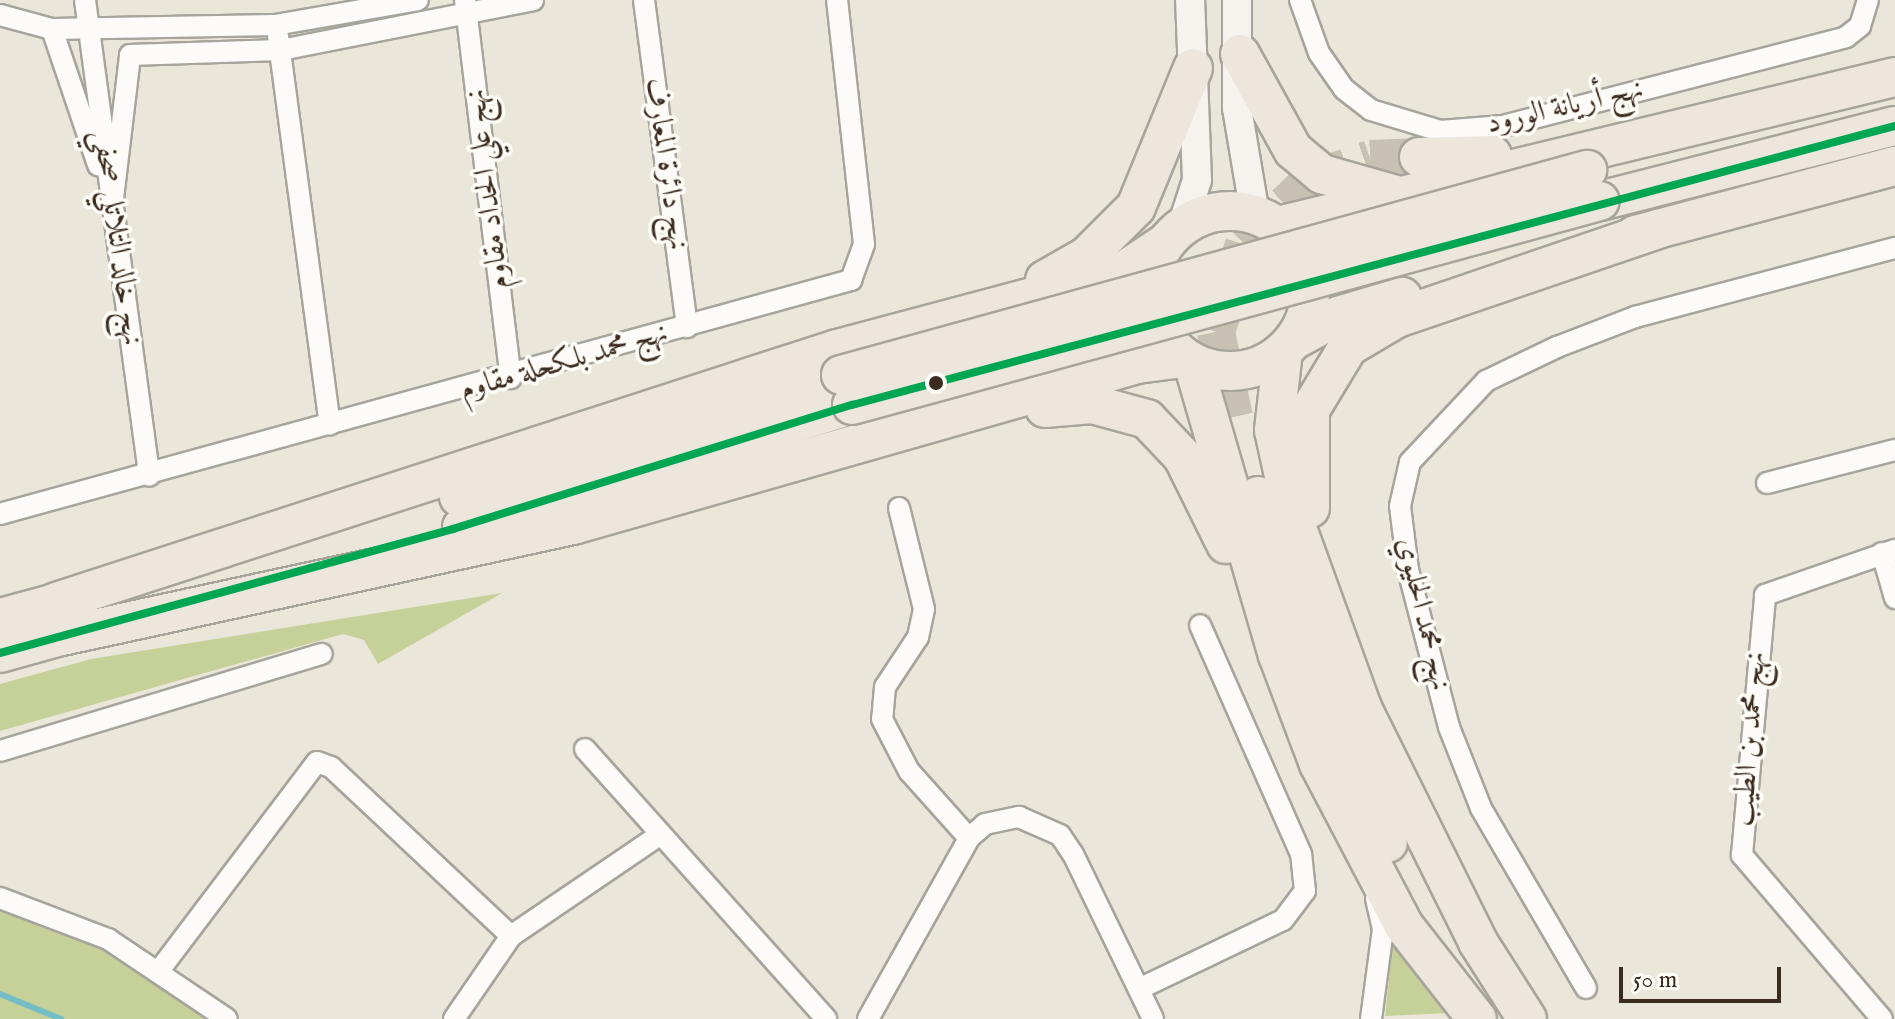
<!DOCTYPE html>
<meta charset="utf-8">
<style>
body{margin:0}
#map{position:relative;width:1895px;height:1019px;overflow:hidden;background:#eae7da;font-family:"IM FELL English",Amiri,serif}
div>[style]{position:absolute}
.green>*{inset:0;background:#c6d099}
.stream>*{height:6px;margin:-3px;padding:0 3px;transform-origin:3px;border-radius:3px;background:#73bdc7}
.highway-tunnel>*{height:38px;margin-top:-19px;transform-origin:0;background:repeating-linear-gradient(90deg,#c7c1b4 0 38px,transparent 0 57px)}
.roads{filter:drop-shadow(2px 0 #a7a49b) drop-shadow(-2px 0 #a7a49b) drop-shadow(0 2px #a7a49b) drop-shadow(0 -2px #a7a49b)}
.street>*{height:20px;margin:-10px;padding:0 10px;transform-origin:10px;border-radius:10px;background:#fcfbf9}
.secondary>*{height:28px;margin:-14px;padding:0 14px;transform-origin:14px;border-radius:14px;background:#f6f3ee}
.highway>*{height:38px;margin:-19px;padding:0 19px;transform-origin:19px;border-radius:19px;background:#ede6dd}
.highway>.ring{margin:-19px;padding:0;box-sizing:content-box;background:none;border:38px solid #ede6dd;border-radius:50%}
.bridges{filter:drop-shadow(2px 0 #a7a49b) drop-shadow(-2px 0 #a7a49b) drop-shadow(0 2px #a7a49b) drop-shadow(0 -2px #a7a49b)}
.highway-bridge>*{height:38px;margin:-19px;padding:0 19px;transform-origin:19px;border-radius:19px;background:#ede6dd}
.bus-1>*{height:8px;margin:-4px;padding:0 4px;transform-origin:4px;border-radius:4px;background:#00a651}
.dots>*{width:22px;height:22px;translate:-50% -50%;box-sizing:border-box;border:4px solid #fdfcf7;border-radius:50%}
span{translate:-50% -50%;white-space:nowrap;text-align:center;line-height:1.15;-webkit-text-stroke:7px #fdfcf7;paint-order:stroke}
.street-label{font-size:30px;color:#3b2a1e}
.scale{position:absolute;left:1619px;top:967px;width:162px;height:36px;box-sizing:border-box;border:4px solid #3b2a1e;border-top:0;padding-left:10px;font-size:24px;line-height:28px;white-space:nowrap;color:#3b2a1e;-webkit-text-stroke:6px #fdfcf7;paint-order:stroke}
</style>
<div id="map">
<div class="green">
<i style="clip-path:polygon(502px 593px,378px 664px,364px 640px,343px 634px,0 731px,0 684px,91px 659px)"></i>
<i style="clip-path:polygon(0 905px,103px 942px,211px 1019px,0 1019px)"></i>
<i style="clip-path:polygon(1394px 931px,1450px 1013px,1385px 1016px)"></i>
</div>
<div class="stream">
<i style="left:0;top:994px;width:66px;rotate:22.3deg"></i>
</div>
<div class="highway-tunnel">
<i style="left:1234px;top:417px;width:87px;rotate:-102deg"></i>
<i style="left:1216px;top:332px;width:92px;rotate:-72.3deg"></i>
<i style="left:1244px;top:244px;width:93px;rotate:-43.7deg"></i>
<i style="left:1311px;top:180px;width:63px;rotate:-19.6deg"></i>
<i style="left:1370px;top:159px;width:49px;rotate:-2.3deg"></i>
</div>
<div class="roads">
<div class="street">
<i style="left:85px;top:0;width:480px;rotate:82.3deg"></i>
<i style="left:465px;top:0;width:381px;rotate:83.1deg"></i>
<i style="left:644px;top:0;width:330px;rotate:82.5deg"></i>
<i style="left:1300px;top:0;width:56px;rotate:70.3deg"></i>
<i style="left:1319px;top:53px;width:44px;rotate:55.2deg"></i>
<i style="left:1344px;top:89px;width:34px;rotate:38deg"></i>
<i style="left:1371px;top:110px;width:72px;rotate:16.9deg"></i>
<i style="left:1440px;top:131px;width:63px;rotate:-4.5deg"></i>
<i style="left:1503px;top:126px;width:354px;rotate:-14.5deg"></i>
<i style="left:1846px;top:37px;width:18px;rotate:-38deg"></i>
<i style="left:1860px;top:26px;width:27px;rotate:-73deg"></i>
<i style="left:0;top:15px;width:54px;rotate:15.1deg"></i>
<i style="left:52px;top:29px;width:223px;rotate:-1deg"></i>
<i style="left:275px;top:25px;width:145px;rotate:-9.9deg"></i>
<i style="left:52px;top:29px;width:144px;rotate:71.3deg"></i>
<i style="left:278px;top:36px;width:392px;rotate:82.4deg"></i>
<i style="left:112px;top:207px;width:153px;rotate:-83.2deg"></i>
<i style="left:130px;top:55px;width:151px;rotate:-1.9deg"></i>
<i style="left:281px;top:50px;width:257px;rotate:-11.2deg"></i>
<i style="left:1767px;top:483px;width:132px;rotate:-14.5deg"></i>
<i style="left:899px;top:508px;width:104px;rotate:76.1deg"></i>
<i style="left:924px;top:609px;width:29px;rotate:102deg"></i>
<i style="left:918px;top:637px;width:60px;rotate:123.4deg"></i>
<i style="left:885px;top:687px;width:32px;rotate:95deg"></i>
<i style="left:882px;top:719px;width:59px;rotate:62.6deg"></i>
<i style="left:909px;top:771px;width:90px;rotate:48.2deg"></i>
<i style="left:0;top:514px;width:883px;rotate:-15.37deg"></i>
<i style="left:851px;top:280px;width:38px;rotate:-70deg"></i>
<i style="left:864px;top:244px;width:245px;rotate:-96.3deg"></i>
<i style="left:1882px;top:553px;width:47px;rotate:73.9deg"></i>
<i style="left:585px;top:749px;width:362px;rotate:48.2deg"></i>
<i style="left:0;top:751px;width:336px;rotate:-16.8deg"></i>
<i style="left:0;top:898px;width:116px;rotate:20.8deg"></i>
<i style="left:108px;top:939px;width:143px;rotate:33.9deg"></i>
<i style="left:158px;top:972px;width:263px;rotate:-52.9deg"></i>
<i style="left:317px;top:762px;width:15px;rotate:20deg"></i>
<i style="left:331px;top:767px;width:247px;rotate:43.2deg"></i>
<i style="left:1143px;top:987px;width:155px;rotate:-25.6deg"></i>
<i style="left:1283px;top:920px;width:36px;rotate:-53deg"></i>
<i style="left:1305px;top:891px;width:37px;rotate:-96deg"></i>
<i style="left:1301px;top:854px;width:250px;rotate:-113.8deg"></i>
<i style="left:1586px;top:988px;width:208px;rotate:-120.3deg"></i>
<i style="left:1481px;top:808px;width:87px;rotate:-111.6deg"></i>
<i style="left:1449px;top:727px;width:162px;rotate:-104.6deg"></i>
<i style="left:1408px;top:570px;width:64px;rotate:-97.1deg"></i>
<i style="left:1400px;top:506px;width:45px;rotate:-77.2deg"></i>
<i style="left:1410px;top:462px;width:111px;rotate:-46.8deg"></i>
<i style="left:1486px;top:381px;width:79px;rotate:-25.6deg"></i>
<i style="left:1557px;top:347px;width:84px;rotate:-21deg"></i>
<i style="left:1635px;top:317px;width:269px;rotate:-14.9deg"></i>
<i style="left:454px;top:1019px;width:101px;rotate:-55.5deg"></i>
<i style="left:511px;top:936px;width:178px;rotate:-34.2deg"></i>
<i style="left:868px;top:1019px;width:207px;rotate:-60.8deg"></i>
<i style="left:969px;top:838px;width:21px;rotate:-41deg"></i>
<i style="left:985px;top:824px;width:35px;rotate:-12deg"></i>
<i style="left:1019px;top:817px;width:45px;rotate:23.7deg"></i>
<i style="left:1060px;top:835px;width:23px;rotate:56deg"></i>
<i style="left:1073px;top:854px;width:183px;rotate:64.1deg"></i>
<i style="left:1371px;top:1019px;width:91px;rotate:-82.4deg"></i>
<i style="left:1383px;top:929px;width:31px;rotate:-103deg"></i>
<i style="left:1882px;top:1019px;width:216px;rotate:-130.5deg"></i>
<i style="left:1742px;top:855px;width:261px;rotate:-84.9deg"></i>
<i style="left:1765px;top:595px;width:138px;rotate:-19.1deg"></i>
</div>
<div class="secondary">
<i style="left:1237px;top:0;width:108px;rotate:90deg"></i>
<i style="left:1237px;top:108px;width:108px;rotate:80.4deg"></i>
<i style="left:1182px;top:226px;width:48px;rotate:-71.9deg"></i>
<i style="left:1197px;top:180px;width:180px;rotate:-92.2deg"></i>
</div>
<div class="highway">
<i style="left:1240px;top:54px;width:110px;rotate:61.1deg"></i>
<i style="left:1293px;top:150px;width:38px;rotate:40deg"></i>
<i style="left:1322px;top:174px;width:77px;rotate:15.8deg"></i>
<i style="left:1419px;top:157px;width:73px;rotate:-1.6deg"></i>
<i style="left:1600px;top:201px;width:304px;rotate:-14.3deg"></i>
<i class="ring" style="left:1150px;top:211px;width:122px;height:122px"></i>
<i style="left:1278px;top:226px;width:635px;rotate:-13.58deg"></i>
<i style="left:1635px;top:235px;width:269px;rotate:-14.9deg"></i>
<i style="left:1045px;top:280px;width:48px;rotate:-29.7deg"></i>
<i style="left:1087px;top:256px;width:69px;rotate:-45deg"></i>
<i style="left:1136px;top:207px;width:150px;rotate:-67.7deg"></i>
<i style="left:1294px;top:340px;width:50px;rotate:-28.6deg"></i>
<i style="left:1338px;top:316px;width:67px;rotate:-16.5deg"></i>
<i style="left:1283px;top:351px;width:80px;rotate:96.5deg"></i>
<i style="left:1274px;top:430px;width:89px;rotate:77.7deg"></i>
<i style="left:1293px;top:517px;width:203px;rotate:70.1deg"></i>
<i style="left:1362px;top:708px;width:261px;rotate:63.6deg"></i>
<i style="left:1478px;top:942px;width:91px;rotate:57.5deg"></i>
<i style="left:1193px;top:363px;width:304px;rotate:73.8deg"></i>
<i style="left:1278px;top:655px;width:116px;rotate:69.4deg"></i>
<i style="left:1319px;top:764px;width:183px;rotate:62.3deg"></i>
<i style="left:1404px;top:926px;width:118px;rotate:51.9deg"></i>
<i style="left:1045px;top:408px;width:47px;rotate:-4.9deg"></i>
<i style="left:1092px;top:404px;width:57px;rotate:15.3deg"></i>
<i style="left:1147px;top:419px;width:52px;rotate:46.5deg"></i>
<i style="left:1183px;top:457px;width:97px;rotate:63.7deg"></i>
<i style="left:1258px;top:496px;width:216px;rotate:71.9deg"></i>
<i style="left:1325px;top:701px;width:155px;rotate:66.1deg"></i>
<i style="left:459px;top:497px;width:395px;rotate:-17.7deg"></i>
<i style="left:1310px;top:508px;width:98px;rotate:-90deg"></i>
<i style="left:1310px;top:410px;width:74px;rotate:-58.9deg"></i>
<i style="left:1348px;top:347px;width:57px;rotate:-30.6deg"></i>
<i style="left:1397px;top:318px;width:276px;rotate:-18.8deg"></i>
<i style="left:462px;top:527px;width:409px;rotate:-17.4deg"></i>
<i style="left:56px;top:602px;width:821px;rotate:-17.95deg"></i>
<i style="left:837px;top:349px;width:292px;rotate:-14.9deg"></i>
<i style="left:1119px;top:274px;width:54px;rotate:-33.7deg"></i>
<i style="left:0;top:618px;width:81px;rotate:-15.1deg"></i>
<i style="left:62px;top:636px;width:523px;rotate:-12.26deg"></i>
<i style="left:573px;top:525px;width:587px;rotate:-15.93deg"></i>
<i style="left:1137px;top:364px;width:47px;rotate:-7.3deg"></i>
<i style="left:0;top:653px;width:89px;rotate:-15.6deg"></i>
</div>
</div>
<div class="bridges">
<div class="highway-bridge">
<i style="left:841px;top:375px;width:774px;rotate:-15.37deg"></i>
<i style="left:852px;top:405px;width:775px;rotate:-15.26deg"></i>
</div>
</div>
<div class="bus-1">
<i style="left:0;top:653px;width:470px;rotate:-15.3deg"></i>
<i style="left:453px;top:529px;width:418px;rotate:-17.3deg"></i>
<i style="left:852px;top:405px;width:1080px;rotate:-14.98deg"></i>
</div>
<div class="dots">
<i style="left:936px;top:383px;background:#3b2a1e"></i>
</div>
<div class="street-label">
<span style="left:1565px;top:107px;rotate:-13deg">نهج أريانة الورود</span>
<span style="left:666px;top:164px;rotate:82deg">نهج دائرة المعارف</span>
<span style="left:488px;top:189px;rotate:-97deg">نهج علي الحداد مقاوم</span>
<span style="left:117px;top:238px;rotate:82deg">نهج خالد التلاتلي صحفي</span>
<span style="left:564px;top:362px;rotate:-16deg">نهج محمد بلكحلة مقاوم</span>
<span style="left:1423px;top:614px;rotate:77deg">نهج محمد الحليوي</span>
<span style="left:1750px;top:739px;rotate:-86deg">نهج محمد بن الطيب</span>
</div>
<div class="scale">50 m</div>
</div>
